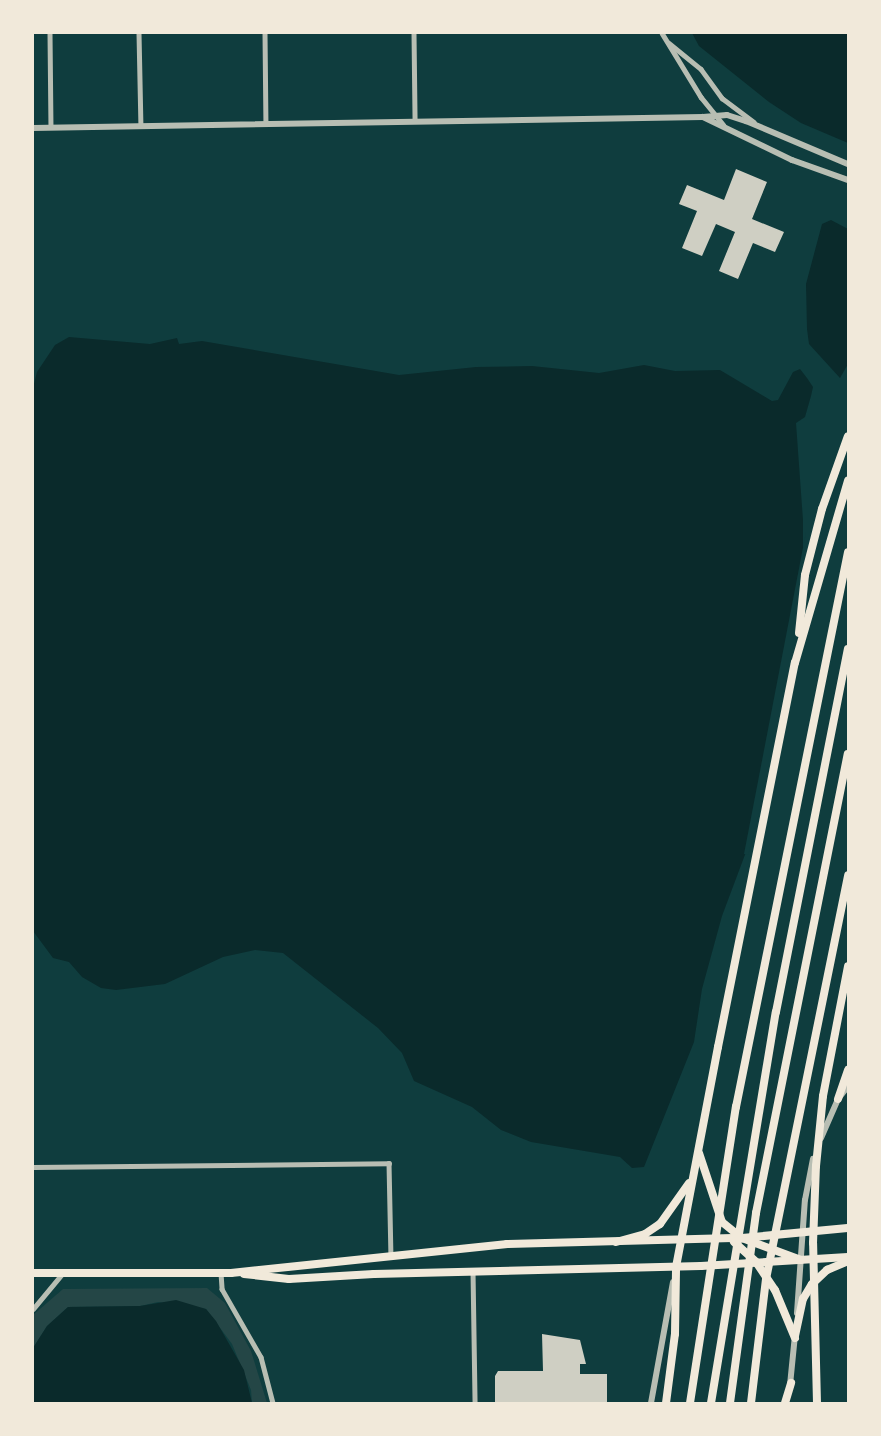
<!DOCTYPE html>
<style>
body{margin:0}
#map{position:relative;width:881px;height:1436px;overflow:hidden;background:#0f3d3e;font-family:"Open Sans",sans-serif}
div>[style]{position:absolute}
.green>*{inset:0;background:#244646}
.water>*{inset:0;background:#0a2a2b}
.pier>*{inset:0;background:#0f3d3e}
.building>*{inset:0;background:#cfcfc3}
.minor>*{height:4.5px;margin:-2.25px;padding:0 2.25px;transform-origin:2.25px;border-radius:2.25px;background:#b8beb3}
.tertiary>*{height:6px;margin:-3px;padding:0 3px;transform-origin:3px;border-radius:3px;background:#b8beb3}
.trunk>*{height:8px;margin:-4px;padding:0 4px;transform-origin:4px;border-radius:4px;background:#f1e9da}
.motorway>*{height:8px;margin:-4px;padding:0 4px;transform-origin:4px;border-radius:4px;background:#f1e9da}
span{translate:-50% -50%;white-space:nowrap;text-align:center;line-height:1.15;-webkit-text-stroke:5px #f1e9da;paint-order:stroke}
.frame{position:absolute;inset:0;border:34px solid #f1e9da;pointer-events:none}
</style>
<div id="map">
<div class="green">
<i style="clip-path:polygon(207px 1288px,225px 1303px,251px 1351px,267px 1403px,252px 1403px,251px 1390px,232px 1344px,206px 1309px,158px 1302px,140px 1306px,68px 1307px,47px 1326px,33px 1348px,33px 1315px,63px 1289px)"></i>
</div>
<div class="water">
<i style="clip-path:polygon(692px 33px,848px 33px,848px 143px,801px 123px,769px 102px,699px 46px)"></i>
<i style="clip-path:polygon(831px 220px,848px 229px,848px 364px,840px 378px,809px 344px,807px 329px,806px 284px,822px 224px)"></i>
<i style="clip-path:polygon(69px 337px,150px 344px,177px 338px,179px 344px,202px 341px,399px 375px,476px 367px,532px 366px,599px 373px,644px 365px,675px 371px,720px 370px,772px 401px,778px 400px,793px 372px,800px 369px,807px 378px,813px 387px,811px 396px,805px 417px,796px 423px,803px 520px,803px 634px,749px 844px,722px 916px,702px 989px,694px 1042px,644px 1167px,632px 1168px,620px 1157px,531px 1142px,501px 1130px,472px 1107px,414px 1081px,402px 1053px,378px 1028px,283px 953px,255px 950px,223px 957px,165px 984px,116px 990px,101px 988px,82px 977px,69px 962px,53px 958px,33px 931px,33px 388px,37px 372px,55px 345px)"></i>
<i style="clip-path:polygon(176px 1300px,206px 1309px,216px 1321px,244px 1370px,252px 1403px,33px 1403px,33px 1348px,47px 1326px,68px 1307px,140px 1306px)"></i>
</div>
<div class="pier">
<i style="clip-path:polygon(806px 532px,806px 635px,748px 855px,744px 854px)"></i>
</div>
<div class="building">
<i style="clip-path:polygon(736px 169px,767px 182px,752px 219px,784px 232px,775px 252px,753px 243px,738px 279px,719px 271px,735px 232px,716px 224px,702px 256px,682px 248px,697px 211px,679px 204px,687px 185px,724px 200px)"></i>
<i style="clip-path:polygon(542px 1334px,580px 1340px,586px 1364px,580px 1364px,580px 1374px,607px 1374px,607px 1403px,495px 1403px,495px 1376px,498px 1371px,543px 1371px)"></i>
</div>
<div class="minor">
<i style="left:50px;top:33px;width:94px;rotate:89.4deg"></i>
<i style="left:139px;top:33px;width:93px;rotate:88.8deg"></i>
<i style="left:265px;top:33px;width:91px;rotate:89.4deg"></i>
<i style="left:414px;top:33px;width:88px;rotate:89.3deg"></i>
<i style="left:662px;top:33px;width:75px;rotate:58.6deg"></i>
<i style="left:701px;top:97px;width:36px;rotate:51deg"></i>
<i style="left:669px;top:43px;width:41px;rotate:39.1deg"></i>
<i style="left:701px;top:69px;width:36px;rotate:54deg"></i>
<i style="left:722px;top:98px;width:40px;rotate:37deg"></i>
<i style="left:33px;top:1167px;width:356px;rotate:-0.6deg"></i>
<i style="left:389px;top:1163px;width:92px;rotate:88.8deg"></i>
<i style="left:473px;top:1271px;width:132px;rotate:89.1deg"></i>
<i style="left:221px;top:1273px;width:16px;rotate:86deg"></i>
<i style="left:222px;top:1289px;width:78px;rotate:60.2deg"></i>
<i style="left:261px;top:1357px;width:48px;rotate:75.4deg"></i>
<i style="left:33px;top:1309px;width:45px;rotate:-50.4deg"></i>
</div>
<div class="tertiary">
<i style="left:703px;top:117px;width:24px;rotate:-5deg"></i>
<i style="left:727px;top:115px;width:20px;rotate:18deg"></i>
<i style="left:746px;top:121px;width:111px;rotate:22.9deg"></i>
<i style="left:33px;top:128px;width:670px;rotate:-0.94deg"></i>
<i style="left:703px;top:117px;width:99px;rotate:25.8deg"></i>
<i style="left:792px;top:160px;width:59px;rotate:19.7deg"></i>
<i style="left:821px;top:1138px;width:43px;rotate:-66.4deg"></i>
<i style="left:838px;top:1099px;width:16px;rotate:-52deg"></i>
<i style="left:797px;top:1313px;width:113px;rotate:-86deg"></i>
<i style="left:805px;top:1200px;width:42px;rotate:-79deg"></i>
<i style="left:790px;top:1385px;width:50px;rotate:-84.3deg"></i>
<i style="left:651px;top:1403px;width:123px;rotate:-79.7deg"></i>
</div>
<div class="trunk">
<i style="left:734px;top:1242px;width:30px;rotate:42deg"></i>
<i style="left:756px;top:1262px;width:34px;rotate:56deg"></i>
<i style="left:775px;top:1290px;width:52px;rotate:67.4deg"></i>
<i style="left:33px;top:1273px;width:198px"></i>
<i style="left:231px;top:1273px;width:278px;rotate:-6deg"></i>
<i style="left:507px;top:1244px;width:235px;rotate:-1.5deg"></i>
<i style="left:742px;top:1238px;width:106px;rotate:-5.4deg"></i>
<i style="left:244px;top:1274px;width:45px;rotate:6.3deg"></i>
<i style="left:289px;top:1279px;width:85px;rotate:-3.4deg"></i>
<i style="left:374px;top:1274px;width:327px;rotate:-1.4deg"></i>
<i style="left:701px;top:1266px;width:147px;rotate:-3.5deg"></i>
<i style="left:795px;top:1336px;width:38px;rotate:-78deg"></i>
<i style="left:803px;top:1299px;width:17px;rotate:-59deg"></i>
<i style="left:812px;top:1284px;width:21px;rotate:-43deg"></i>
<i style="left:827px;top:1270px;width:23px;rotate:-23deg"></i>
</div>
<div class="motorway">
<i style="left:799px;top:633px;width:58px;rotate:-84.1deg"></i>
<i style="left:805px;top:575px;width:68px;rotate:-75.6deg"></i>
<i style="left:822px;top:509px;width:77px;rotate:-70.4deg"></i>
<i style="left:838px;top:1099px;width:31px;rotate:-71deg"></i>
<i style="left:699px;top:1153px;width:73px;rotate:71.6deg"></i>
<i style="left:722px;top:1222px;width:26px;rotate:39deg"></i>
<i style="left:742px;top:1238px;width:63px;rotate:20.4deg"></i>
<i style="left:616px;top:1242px;width:30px;rotate:-15deg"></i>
<i style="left:645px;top:1234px;width:18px;rotate:-34deg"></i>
<i style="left:660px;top:1224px;width:50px;rotate:-54.7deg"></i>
<i style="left:666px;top:1403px;width:70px;rotate:-82.6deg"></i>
<i style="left:675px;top:1334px;width:67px;rotate:-89.1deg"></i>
<i style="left:676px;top:1267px;width:224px;rotate:-79.2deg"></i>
<i style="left:718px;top:1047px;width:392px;rotate:-78.7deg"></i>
<i style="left:795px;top:663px;width:190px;rotate:-73.8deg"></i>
<i style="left:690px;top:1403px;width:300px;rotate:-81.2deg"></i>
<i style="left:736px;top:1107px;width:566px;rotate:-78.59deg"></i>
<i style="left:711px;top:1403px;width:396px;rotate:-80.6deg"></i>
<i style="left:776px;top:1012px;width:370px;rotate:-78.8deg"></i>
<i style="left:730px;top:1403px;width:192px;rotate:-82.2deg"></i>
<i style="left:756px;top:1213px;width:468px;rotate:-78.7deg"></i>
<i style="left:751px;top:1403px;width:125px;rotate:-83.1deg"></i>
<i style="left:766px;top:1279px;width:412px;rotate:-78.5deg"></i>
<i style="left:785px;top:1403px;width:21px;rotate:-73deg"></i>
<i style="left:817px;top:1403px;width:160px;rotate:-91.4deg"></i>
<i style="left:813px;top:1243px;width:77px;rotate:-87.8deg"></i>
<i style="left:816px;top:1166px;width:70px;rotate:-84.3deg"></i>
<i style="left:823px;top:1096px;width:132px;rotate:-79.1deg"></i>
</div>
<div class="frame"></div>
</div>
